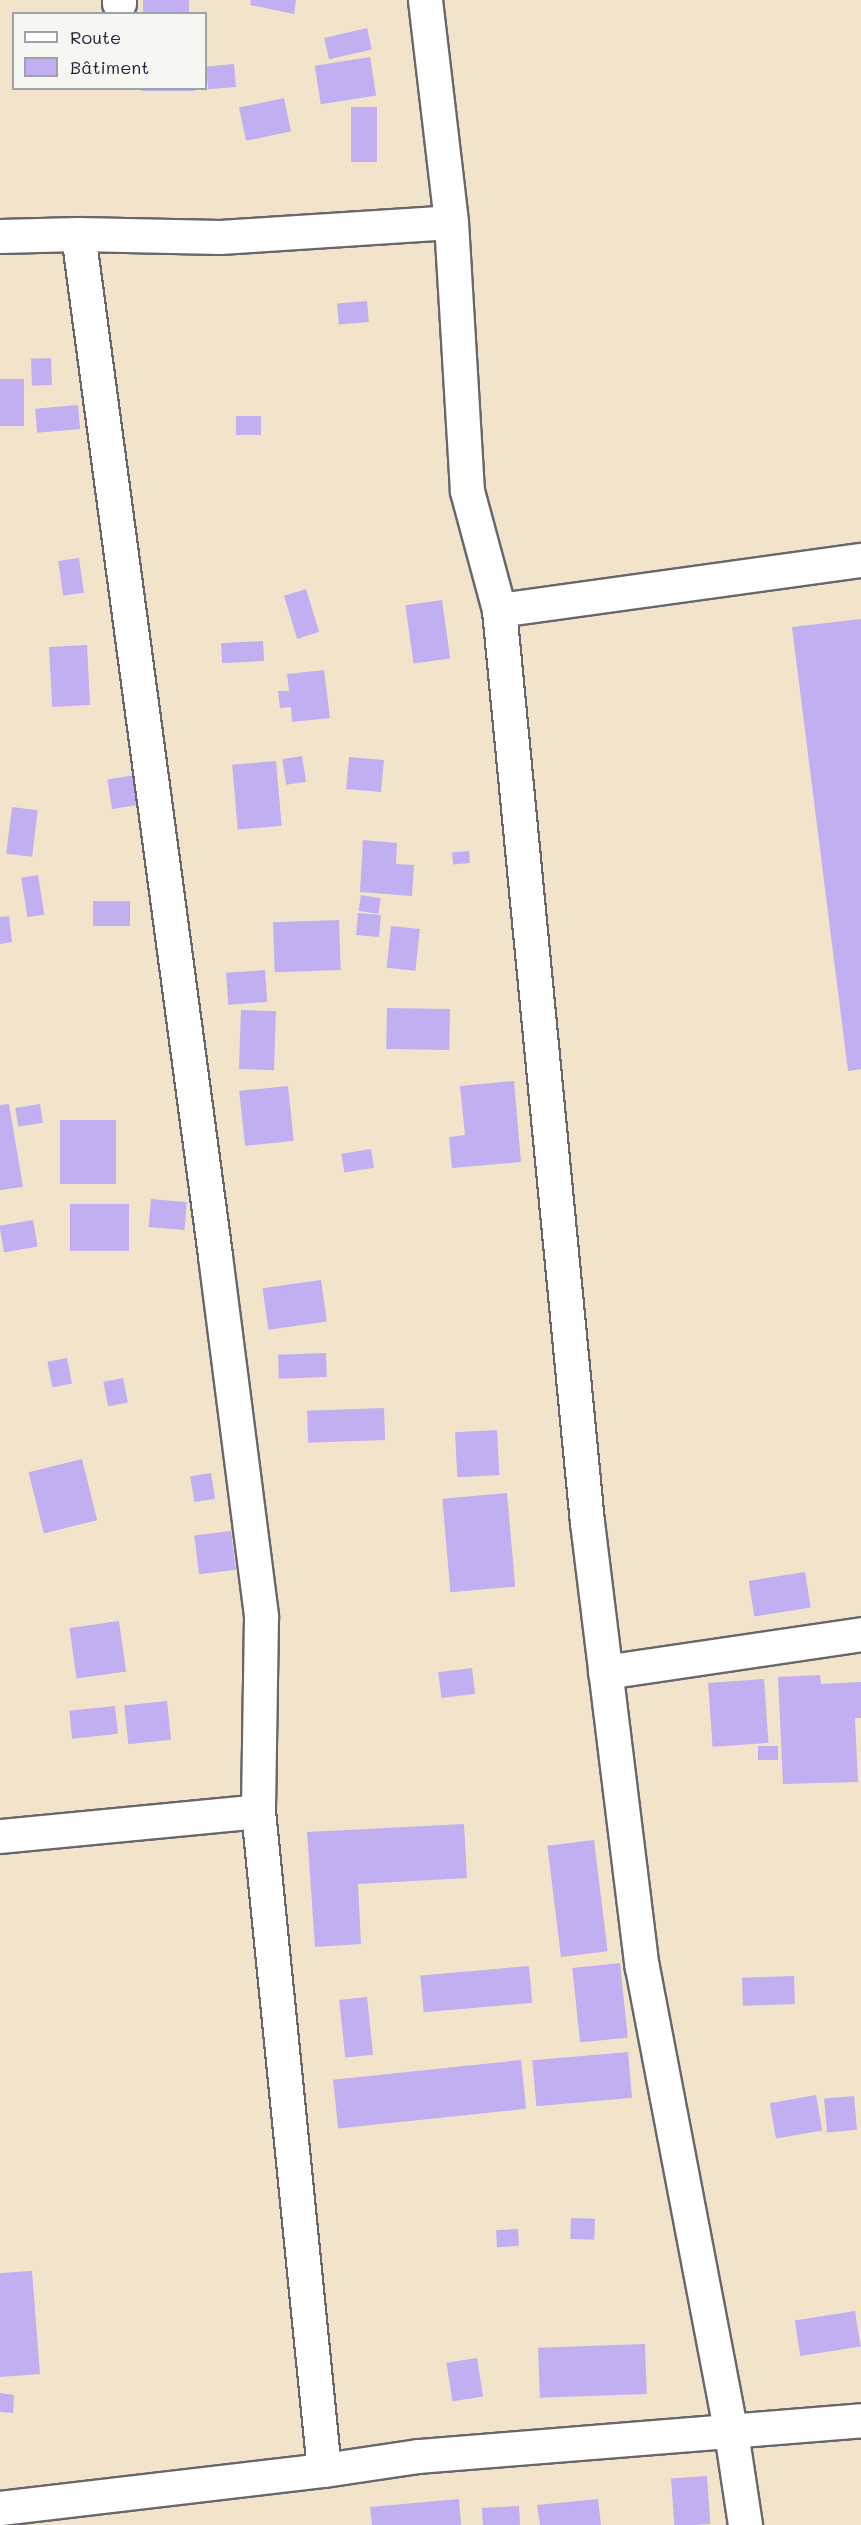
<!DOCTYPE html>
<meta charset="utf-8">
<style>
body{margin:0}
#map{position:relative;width:861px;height:2525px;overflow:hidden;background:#f1e4ca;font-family:Mali,sans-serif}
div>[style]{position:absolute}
.building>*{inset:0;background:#c1aff1;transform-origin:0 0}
.roads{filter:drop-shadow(2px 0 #6a666d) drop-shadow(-2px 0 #6a666d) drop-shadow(0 2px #6a666d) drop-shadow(0 -2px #6a666d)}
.minor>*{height:33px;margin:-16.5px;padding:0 16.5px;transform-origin:16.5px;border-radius:16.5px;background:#fff}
.tertiary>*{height:33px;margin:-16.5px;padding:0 16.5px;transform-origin:16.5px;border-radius:16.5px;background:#fff}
span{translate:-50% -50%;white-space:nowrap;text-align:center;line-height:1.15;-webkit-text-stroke:4.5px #f6f6f2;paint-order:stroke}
.legend{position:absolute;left:12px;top:12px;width:195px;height:78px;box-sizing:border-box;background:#f6f6f2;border:2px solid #a1a1a9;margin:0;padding:8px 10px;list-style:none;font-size:18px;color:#22223b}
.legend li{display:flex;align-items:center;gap:12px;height:30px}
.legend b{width:30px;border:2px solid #a1a1a9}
</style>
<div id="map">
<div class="building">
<i style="left:143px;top:0;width:46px;height:14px"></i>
<i style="clip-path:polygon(251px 0,296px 0,294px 14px,250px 5px)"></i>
<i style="left:367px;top:28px;width:22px;height:44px;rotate:77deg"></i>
<i style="left:370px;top:57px;width:39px;height:56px;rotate:81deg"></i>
<i style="left:234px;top:64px;width:23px;height:28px;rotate:85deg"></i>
<i style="left:141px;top:88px;width:54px;height:3px"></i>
<i style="left:284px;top:98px;width:34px;height:46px;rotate:78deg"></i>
<i style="left:351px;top:107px;width:26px;height:55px"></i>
<i style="left:367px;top:301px;width:21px;height:30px;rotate:85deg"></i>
<i style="left:51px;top:358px;width:27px;height:20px;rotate:88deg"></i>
<i style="left:0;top:379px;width:24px;height:47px"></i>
<i style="left:78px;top:405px;width:24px;height:43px;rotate:85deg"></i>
<i style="left:236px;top:416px;width:25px;height:19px"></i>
<i style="left:79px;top:558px;width:35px;height:21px;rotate:82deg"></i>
<i style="left:306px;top:589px;width:45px;height:23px;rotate:73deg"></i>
<i style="left:442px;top:600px;width:59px;height:37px;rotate:82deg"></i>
<i style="clip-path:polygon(861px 619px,861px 1069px,848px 1071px,792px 627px)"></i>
<i style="left:263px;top:641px;width:20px;height:42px;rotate:87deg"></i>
<i style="left:87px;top:645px;width:60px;height:38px;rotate:87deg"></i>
<i style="clip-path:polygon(324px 670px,330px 718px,292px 722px,291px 707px,280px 708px,278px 691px,289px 691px,287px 674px)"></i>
<i style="left:302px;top:756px;width:26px;height:20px;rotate:81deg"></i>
<i style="left:349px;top:757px;width:35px;height:32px;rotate:5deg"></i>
<i style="left:276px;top:761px;width:65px;height:44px;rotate:85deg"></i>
<i style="left:135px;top:775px;width:30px;height:28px;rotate:81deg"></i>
<i style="left:12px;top:807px;width:26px;height:47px;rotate:7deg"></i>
<i style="clip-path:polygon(363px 840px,397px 843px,396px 864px,414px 865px,412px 896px,360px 892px)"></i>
<i style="left:469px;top:851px;width:12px;height:17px;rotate:85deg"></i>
<i style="left:38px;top:875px;width:40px;height:17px;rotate:81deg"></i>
<i style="left:361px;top:895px;width:20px;height:16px;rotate:9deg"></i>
<i style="left:93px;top:901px;width:37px;height:25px"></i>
<i style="left:358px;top:913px;width:23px;height:22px;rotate:5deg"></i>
<i style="clip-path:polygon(9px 916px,12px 942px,0 944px,0 917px)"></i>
<i style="left:339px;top:920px;width:50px;height:66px;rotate:88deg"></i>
<i style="left:391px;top:926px;width:29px;height:42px;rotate:6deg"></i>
<i style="left:265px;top:970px;width:32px;height:39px;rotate:86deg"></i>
<i style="left:387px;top:1008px;width:63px;height:41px;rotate:1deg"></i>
<i style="left:241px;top:1010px;width:35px;height:59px;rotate:2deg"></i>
<i style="clip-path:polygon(514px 1081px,521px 1162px,452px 1168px,449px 1137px,465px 1135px,460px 1086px)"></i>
<i style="left:288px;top:1086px;width:55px;height:49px;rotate:84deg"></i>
<i style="clip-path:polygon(9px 1104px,23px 1187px,0 1190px,0 1105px)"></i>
<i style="left:40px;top:1104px;width:19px;height:25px;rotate:81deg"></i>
<i style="left:60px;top:1120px;width:56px;height:64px"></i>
<i style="left:371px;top:1149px;width:19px;height:30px;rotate:81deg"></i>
<i style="left:151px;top:1199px;width:36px;height:28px;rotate:5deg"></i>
<i style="left:70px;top:1204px;width:59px;height:47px"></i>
<i style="left:33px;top:1220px;width:27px;height:34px;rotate:80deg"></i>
<i style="left:321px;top:1280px;width:42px;height:59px;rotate:82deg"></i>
<i style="left:326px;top:1353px;width:24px;height:48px;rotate:88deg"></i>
<i style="left:67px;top:1358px;width:26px;height:20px;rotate:79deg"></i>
<i style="left:123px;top:1378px;width:25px;height:20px;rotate:79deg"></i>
<i style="left:384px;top:1408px;width:32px;height:77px;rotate:88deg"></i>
<i style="left:497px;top:1430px;width:45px;height:42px;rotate:87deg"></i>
<i style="left:82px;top:1459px;width:63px;height:55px;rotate:76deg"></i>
<i style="left:211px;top:1473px;width:26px;height:21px;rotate:81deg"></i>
<i style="left:507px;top:1493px;width:94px;height:65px;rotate:85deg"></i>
<i style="left:231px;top:1531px;width:39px;height:37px;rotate:83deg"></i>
<i style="left:805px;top:1572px;width:36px;height:57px;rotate:81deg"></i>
<i style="left:119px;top:1621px;width:51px;height:50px;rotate:82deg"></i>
<i style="left:472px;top:1668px;width:26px;height:34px;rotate:83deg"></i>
<i style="clip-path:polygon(820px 1675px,821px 1684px,861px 1682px,861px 1718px,855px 1718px,858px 1782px,783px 1784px,778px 1677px)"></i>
<i style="left:764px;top:1679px;width:64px;height:56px;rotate:86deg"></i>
<i style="left:167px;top:1701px;width:39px;height:43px;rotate:84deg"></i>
<i style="left:115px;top:1706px;width:28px;height:46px;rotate:84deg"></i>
<i style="left:758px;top:1746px;width:20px;height:14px"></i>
<i style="clip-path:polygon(464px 1824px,467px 1878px,358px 1884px,361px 1944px,315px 1947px,307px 1832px)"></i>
<i style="left:594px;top:1840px;width:112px;height:47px;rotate:83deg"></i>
<i style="left:620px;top:1963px;width:75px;height:48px;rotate:84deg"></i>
<i style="left:529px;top:1966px;width:37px;height:109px;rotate:85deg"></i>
<i style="left:794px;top:1976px;width:28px;height:52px;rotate:88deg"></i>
<i style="left:367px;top:1997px;width:58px;height:28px;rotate:84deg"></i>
<i style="left:628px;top:2052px;width:46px;height:96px;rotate:85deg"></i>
<i style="left:521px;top:2060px;width:49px;height:189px;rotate:84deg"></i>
<i style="left:816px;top:2095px;width:36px;height:47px;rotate:80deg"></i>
<i style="left:854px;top:2096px;width:34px;height:30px;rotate:85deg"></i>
<i style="left:571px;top:2218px;width:24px;height:21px;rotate:2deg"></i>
<i style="left:518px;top:2229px;width:17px;height:22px;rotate:87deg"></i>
<i style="clip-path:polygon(32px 2271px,40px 2374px,0 2377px,0 2273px)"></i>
<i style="left:855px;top:2311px;width:36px;height:61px;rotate:81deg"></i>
<i style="left:645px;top:2344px;width:50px;height:107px;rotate:88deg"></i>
<i style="left:477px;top:2358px;width:39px;height:31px;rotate:81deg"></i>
<i style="clip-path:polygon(0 2393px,14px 2395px,13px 2413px,0 2412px)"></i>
<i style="left:707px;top:2476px;width:48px;height:36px;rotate:86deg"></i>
<i style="clip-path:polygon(459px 2499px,461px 2525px,372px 2525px,370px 2507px)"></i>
<i style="clip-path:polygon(598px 2499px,601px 2525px,540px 2525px,537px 2505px)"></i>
<i style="left:519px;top:2506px;width:19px;height:37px;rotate:87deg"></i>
</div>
<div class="roads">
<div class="minor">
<i style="left:119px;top:0;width:3px;rotate:90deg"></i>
<i style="left:425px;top:0;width:224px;rotate:83.3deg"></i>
<i style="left:451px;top:222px;width:269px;rotate:86.6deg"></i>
<i style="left:467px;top:491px;width:123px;rotate:74.9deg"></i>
<i style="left:499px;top:610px;width:916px;rotate:84.49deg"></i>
<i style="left:587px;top:1522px;width:448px;rotate:83deg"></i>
<i style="left:642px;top:1967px;width:473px;rotate:79.2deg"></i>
<i style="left:731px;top:2432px;width:94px;rotate:81.4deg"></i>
<i style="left:78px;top:234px;width:1031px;rotate:82.36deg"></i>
<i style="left:215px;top:1256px;width:364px;rotate:82.7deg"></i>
<i style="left:261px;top:1617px;width:194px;rotate:90.9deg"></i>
<i style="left:258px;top:1811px;width:662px;rotate:84.28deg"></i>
<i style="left:0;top:236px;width:78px;rotate:-1.5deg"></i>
<i style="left:78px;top:234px;width:142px;rotate:1.2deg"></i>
<i style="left:220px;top:237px;width:231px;rotate:-3.7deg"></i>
<i style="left:499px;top:610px;width:365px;rotate:-7.9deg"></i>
<i style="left:605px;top:1672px;width:259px;rotate:-8.4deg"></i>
<i style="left:0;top:1836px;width:259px;rotate:-5.5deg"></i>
</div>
<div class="tertiary">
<i style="left:0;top:2508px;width:326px;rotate:-6.7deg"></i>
<i style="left:324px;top:2470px;width:95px;rotate:-8.5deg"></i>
<i style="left:418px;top:2456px;width:444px;rotate:-4.6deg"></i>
</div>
</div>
<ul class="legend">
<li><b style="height:8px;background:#fff"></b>Route</li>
<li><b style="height:16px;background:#c1aff1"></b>Bâtiment</li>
</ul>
</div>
